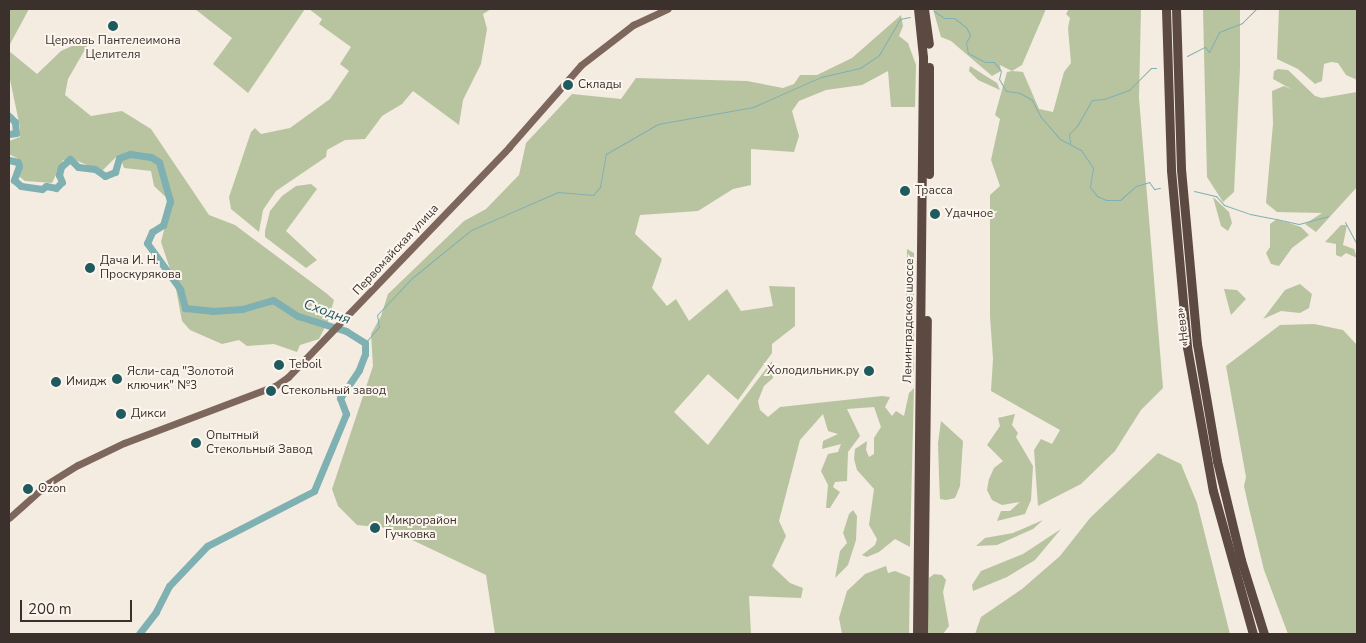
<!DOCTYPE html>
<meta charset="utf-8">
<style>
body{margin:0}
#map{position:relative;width:1366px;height:643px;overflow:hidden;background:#f4ebe1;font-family:"Nunito Sans",sans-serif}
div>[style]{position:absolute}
.green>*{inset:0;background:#b8c4a0}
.stream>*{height:1px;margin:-0.5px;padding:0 0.5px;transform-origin:0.5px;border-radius:0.5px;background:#7fb0b2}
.river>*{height:7px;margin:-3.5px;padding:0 3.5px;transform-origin:3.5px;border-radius:3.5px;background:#7fb0b2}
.major>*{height:7px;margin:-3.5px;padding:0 3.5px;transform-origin:3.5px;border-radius:3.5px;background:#7d675c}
.highway>*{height:9px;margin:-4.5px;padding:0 4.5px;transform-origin:4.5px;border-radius:4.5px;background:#5c4a42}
.dots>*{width:14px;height:14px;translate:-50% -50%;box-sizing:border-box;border:2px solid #fbf5ee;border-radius:50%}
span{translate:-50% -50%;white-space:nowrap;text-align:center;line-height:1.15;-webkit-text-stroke:4px #fbf5ee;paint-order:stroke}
.poi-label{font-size:12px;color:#3b302b}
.left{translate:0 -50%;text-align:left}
.right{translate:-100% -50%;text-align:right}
.street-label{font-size:12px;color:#3b302b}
.water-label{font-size:14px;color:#1f5a5e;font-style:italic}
.frame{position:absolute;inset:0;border:10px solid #3b302b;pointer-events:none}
.scale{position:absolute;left:20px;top:600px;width:112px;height:22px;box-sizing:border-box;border:2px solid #3b302b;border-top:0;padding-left:6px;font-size:15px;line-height:18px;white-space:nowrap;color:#3b302b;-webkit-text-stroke:4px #fbf5ee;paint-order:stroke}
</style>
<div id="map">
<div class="green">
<i style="clip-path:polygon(9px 9px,29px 9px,9px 46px)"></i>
<i style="clip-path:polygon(195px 9px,305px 9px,248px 93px,213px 64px,232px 38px)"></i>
<i style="clip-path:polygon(309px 9px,491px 9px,483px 14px,487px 29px,481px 64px,463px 100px,459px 125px,413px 91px,402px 104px,382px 116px,365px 139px,345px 140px,327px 150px,326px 157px,276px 191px,263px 210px,259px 232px,231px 209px,229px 197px,251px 132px,255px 128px,261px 134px,290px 128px,330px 99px,349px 71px,340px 64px,351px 47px,319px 24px,322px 19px)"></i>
<i style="clip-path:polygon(933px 9px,1046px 9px,1022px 65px,1012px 71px,1023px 72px,1039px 109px,1053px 112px,1064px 72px,1071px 63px,1068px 28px,1070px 18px,1066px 14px,1069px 9px,1141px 9px,1139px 98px,1163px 388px,1141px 410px,1115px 451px,1081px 484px,1038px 506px,1034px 450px,1041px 439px,1052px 444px,1060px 430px,991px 391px,993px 359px,990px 316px,990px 195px,1000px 186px,991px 160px,1000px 119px,995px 115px,1007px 72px,1012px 71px,1000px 65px,1001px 71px,992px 76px,951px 41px,941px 37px)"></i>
<i style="clip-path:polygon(1203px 9px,1240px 9px,1240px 68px,1234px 192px,1223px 202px,1207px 177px)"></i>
<i style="clip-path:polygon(1279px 9px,1357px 9px,1357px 80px,1346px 75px,1338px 63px,1331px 62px,1324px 64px,1322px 81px,1315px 84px,1298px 69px,1277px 59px)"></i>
<i style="clip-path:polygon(901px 15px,903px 26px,899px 36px,908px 43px,916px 65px,915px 107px,891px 107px,888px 71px,862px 85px,826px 90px,799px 101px,792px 111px,799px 136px,794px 152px,751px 149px,751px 185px,733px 189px,698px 211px,640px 215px,635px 234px,662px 259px,652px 288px,667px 306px,676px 299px,689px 321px,727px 289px,741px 311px,773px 306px,769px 286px,795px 287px,795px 326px,772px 344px,772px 353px,738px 400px,708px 374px,674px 412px,708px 445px,772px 361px,773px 378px,764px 386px,758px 401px,760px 410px,768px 417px,780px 407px,882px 396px,890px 397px,885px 407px,892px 416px,896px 411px,904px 416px,909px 393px,914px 388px,910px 547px,895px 539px,879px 552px,867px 557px,862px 555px,875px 545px,877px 539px,869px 525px,874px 489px,857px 470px,854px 459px,855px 449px,867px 441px,866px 450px,869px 457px,874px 454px,874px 438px,881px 427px,874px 407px,847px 409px,860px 436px,848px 452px,847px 481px,835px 482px,833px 487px,840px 492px,830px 508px,826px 508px,828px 485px,821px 471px,828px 454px,838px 452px,841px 444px,822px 449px,823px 441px,838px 434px,828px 431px,823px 414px,800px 440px,779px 521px,786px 536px,772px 566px,790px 583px,803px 588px,801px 598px,749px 596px,751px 634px,495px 634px,486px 575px,387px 528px,357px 525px,338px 506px,332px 489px,373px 366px,371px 334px,381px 316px,388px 294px,464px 221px,486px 209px,519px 175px,526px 143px,572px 94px,621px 99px,636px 78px,747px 81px,783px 88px,794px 84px,800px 75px,817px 75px,852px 58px)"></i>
<i style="clip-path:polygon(74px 45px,87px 46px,68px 79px,65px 95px,91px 116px,122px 111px,151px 129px,209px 215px,235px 225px,326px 293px,334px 300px,328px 321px,319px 339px,300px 345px,297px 352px,274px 344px,247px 346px,239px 340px,222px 344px,190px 330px,182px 321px,175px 284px,161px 242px,171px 202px,154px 186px,151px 171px,124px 168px,119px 154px,102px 171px,75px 160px,63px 160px,52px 183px,25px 181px,16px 174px,22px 161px,9px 154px,9px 141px,20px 137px,20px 127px,9px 75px,9px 51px,37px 74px,61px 51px)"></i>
<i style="clip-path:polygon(970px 66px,997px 83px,1000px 90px,978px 80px,969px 71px)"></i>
<i style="clip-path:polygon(1278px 69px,1288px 70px,1315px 96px,1322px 98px,1357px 92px,1357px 187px,1316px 232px,1305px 224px,1322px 213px,1277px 212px,1266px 203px,1273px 124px,1272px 91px,1284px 86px,1293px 90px,1273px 79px,1274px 71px)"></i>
<i style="clip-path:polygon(311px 184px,317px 189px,286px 231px,317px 260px,306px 268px,265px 237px,265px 231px,270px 211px,282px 196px,296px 186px)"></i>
<i style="clip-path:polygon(1213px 197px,1229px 212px,1232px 223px,1228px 231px,1221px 226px)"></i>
<i style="clip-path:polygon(1277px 219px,1301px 227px,1309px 235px,1292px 248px,1279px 266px,1271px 264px,1266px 253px,1270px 247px,1270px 224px)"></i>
<i style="clip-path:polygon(1341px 225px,1347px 225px,1343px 245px,1354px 249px,1357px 258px,1346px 253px,1341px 257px,1336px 255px,1336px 244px,1325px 242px)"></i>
<i style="clip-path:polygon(907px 249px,914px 253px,914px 370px,910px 373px,905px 369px)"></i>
<i style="clip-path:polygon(1300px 284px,1312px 294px,1309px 308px,1300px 313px,1281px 311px,1263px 319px,1285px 290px)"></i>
<i style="clip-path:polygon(1224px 289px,1237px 290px,1246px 299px,1231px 315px)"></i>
<i style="clip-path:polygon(1314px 324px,1343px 330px,1357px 345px,1357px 634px,1288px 634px,1264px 570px,1248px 504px,1244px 486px,1246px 477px,1226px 366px,1280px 325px)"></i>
<i style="clip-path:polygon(1015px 414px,1012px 425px,1018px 433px,1016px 437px,1033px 466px,1031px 500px,1025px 514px,997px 521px,1001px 511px,1010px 511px,1020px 502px,1002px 505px,992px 500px,987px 490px,989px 479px,994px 468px,1003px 461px,987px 445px,1000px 426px,998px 418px)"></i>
<i style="clip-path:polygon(941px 421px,963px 441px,960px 486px,955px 498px,946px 500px,940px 499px,939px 476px,938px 443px)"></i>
<i style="clip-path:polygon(1158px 453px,1181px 464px,1197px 503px,1230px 634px,975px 634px,981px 617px,1022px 589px,1060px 556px,1090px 518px)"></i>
<i style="clip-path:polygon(853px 510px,857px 516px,856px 540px,848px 565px,835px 578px,840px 551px,847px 543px,843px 533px,849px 514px)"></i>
<i style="clip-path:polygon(1043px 520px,1033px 529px,997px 545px,976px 546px,985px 538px,1013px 533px)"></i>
<i style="clip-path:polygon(1061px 529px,1035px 560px,1007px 577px,973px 591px,972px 585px,981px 571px,1023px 554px)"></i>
<i style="clip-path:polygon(886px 566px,888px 573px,895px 571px,910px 577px,909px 634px,842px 634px,839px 618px,847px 591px,865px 574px)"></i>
<i style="clip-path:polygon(934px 574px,942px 575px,946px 580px,943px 592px,949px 626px,943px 634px,928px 634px,927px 630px,929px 578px)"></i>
</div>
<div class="stream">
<i style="left:934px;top:11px;width:12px;rotate:35deg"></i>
<i style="left:944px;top:18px;width:10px"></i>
<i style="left:954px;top:18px;width:15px;rotate:37deg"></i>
<i style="left:966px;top:27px;width:9px;rotate:63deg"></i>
<i style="left:970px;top:35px;width:9px;rotate:117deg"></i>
<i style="left:966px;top:43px;width:10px;rotate:79deg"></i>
<i style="left:968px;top:53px;width:19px;rotate:28deg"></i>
<i style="left:985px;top:62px;width:9px"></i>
<i style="left:994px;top:62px;width:11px;rotate:52deg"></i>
<i style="left:1001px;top:71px;width:8px;rotate:104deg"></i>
<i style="left:999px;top:79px;width:14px;rotate:60deg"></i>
<i style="left:1006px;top:91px;width:14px;rotate:8deg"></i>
<i style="left:1020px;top:93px;width:14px;rotate:30deg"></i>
<i style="left:1032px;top:100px;width:18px;rotate:63deg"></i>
<i style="left:1040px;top:116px;width:30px;rotate:49deg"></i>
<i style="left:1060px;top:139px;width:24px;rotate:28deg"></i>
<i style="left:1081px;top:150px;width:22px;rotate:56deg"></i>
<i style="left:1093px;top:168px;width:19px;rotate:99deg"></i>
<i style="left:1090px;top:187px;width:11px;rotate:52deg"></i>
<i style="left:1097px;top:196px;width:10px;rotate:24deg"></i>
<i style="left:1106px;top:200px;width:14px"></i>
<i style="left:1120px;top:200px;width:21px;rotate:-41deg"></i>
<i style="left:1136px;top:186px;width:14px;rotate:-17deg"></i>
<i style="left:1149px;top:182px;width:9px;rotate:54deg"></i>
<i style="left:1154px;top:189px;width:6px;rotate:-9deg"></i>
<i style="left:1187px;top:56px;width:20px;rotate:-27deg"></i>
<i style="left:1205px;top:47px;width:6px;rotate:51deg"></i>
<i style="left:1209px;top:52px;width:22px;rotate:-63deg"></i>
<i style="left:1219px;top:32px;width:25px;rotate:-21deg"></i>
<i style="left:1242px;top:23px;width:20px;rotate:-45deg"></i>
<i style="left:1070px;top:143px;width:9px;rotate:-96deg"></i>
<i style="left:1069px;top:134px;width:11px;rotate:-45deg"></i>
<i style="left:1077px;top:126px;width:30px;rotate:-60deg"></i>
<i style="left:1092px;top:100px;width:12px;rotate:-5deg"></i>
<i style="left:1104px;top:99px;width:27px;rotate:-20deg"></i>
<i style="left:1129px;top:90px;width:31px;rotate:-45deg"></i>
<i style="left:1151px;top:68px;width:5px"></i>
<i style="left:1194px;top:191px;width:23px;rotate:13deg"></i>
<i style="left:1216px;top:196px;width:12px;rotate:48deg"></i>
<i style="left:1224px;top:205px;width:28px;rotate:19deg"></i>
<i style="left:1250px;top:214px;width:36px;rotate:11deg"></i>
<i style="left:1285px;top:221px;width:14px;rotate:12deg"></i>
<i style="left:1299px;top:224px;width:30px;rotate:-15deg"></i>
<i style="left:1345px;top:222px;width:26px;rotate:62deg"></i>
<i style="left:365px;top:343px;width:21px;rotate:-49deg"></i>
<i style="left:379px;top:327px;width:12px;rotate:-99deg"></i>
<i style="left:377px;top:315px;width:51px;rotate:-46.6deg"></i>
<i style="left:412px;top:278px;width:76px;rotate:-39.1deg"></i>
<i style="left:471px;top:230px;width:95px;rotate:-23.6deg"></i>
<i style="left:558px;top:192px;width:35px;rotate:5deg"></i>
<i style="left:593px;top:195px;width:11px;rotate:-49deg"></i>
<i style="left:600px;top:187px;width:34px;rotate:-80deg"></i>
<i style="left:606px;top:154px;width:60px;rotate:-30deg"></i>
<i style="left:658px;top:124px;width:97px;rotate:-10.1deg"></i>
<i style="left:753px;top:107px;width:74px;rotate:-23.8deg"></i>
<i style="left:821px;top:77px;width:40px;rotate:-13deg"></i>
<i style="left:860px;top:68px;width:23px;rotate:-34deg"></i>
<i style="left:879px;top:55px;width:42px;rotate:-59.7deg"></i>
<i style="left:900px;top:19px;width:10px;rotate:-11deg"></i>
</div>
<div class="river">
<i style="left:9px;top:116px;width:8px;rotate:45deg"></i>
<i style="left:15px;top:122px;width:11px;rotate:85deg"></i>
<i style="left:16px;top:133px;width:7px;rotate:172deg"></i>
<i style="left:9px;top:160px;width:9px;rotate:13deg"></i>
<i style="left:18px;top:162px;width:4px;rotate:76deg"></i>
<i style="left:19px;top:166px;width:15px;rotate:110deg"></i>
<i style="left:14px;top:180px;width:9px;rotate:41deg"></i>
<i style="left:21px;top:186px;width:21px;rotate:8deg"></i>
<i style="left:42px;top:189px;width:5px;rotate:-37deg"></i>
<i style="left:46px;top:186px;width:10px;rotate:11deg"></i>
<i style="left:56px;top:188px;width:8px;rotate:-45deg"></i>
<i style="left:62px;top:182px;width:8px;rotate:-113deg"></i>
<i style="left:59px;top:175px;width:8px;rotate:-76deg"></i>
<i style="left:61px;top:167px;width:12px;rotate:-42deg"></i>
<i style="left:70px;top:159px;width:11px;rotate:45deg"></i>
<i style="left:78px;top:167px;width:17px;rotate:7deg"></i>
<i style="left:95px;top:169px;width:12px;rotate:35deg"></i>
<i style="left:105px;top:176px;width:11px;rotate:-22deg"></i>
<i style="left:115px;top:172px;width:15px;rotate:-74deg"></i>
<i style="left:119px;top:158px;width:12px;rotate:-20deg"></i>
<i style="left:130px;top:154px;width:21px;rotate:8deg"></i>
<i style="left:151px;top:157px;width:9px;rotate:32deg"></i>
<i style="left:159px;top:162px;width:41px;rotate:74.2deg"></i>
<i style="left:170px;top:201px;width:25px;rotate:106deg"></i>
<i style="left:163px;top:225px;width:13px;rotate:148deg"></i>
<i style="left:152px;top:232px;width:12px;rotate:114deg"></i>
<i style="left:147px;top:243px;width:57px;rotate:54.3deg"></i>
<i style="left:180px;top:289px;width:20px;rotate:75deg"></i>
<i style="left:185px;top:308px;width:27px;rotate:6deg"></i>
<i style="left:212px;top:311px;width:30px;rotate:-4deg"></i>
<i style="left:242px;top:309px;width:32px;rotate:-16deg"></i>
<i style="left:273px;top:300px;width:30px;rotate:33deg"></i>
<i style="left:298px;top:316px;width:50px;rotate:17.4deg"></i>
<i style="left:346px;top:331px;width:22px;rotate:32deg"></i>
<i style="left:365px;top:343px;width:11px;rotate:90deg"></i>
<i style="left:365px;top:354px;width:17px;rotate:111deg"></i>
<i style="left:359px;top:370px;width:34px;rotate:124deg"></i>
<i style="left:340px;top:398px;width:17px;rotate:69deg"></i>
<i style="left:346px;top:414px;width:83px;rotate:112.6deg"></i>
<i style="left:314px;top:491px;width:120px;rotate:152.8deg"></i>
<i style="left:207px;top:546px;width:55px;rotate:133.5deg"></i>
<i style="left:169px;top:586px;width:29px;rotate:117deg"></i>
<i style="left:156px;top:612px;width:28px;rotate:128deg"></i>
</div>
<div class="major">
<i style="left:9px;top:518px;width:51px;rotate:-41.8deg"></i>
<i style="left:47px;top:484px;width:36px;rotate:-32deg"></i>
<i style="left:78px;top:465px;width:51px;rotate:-25.6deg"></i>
<i style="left:124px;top:443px;width:161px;rotate:-20.7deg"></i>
<i style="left:275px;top:386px;width:16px;rotate:-35deg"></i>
<i style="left:288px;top:377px;width:319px;rotate:-46.1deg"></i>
<i style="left:509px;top:147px;width:109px;rotate:-48.7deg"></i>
<i style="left:581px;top:65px;width:66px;rotate:-37.6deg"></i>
<i style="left:633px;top:25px;width:38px;rotate:-25deg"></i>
</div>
<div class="highway">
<i style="left:924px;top:9px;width:35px;rotate:82deg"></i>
<i style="left:1166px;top:9px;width:161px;rotate:88.2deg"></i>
<i style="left:1171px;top:170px;width:178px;rotate:84.8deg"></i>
<i style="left:1187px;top:347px;width:146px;rotate:79.8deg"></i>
<i style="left:1213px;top:491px;width:148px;rotate:74.4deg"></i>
<i style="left:1176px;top:9px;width:160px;rotate:88.2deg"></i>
<i style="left:1181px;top:169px;width:176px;rotate:84.8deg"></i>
<i style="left:1197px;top:344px;width:119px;rotate:80.3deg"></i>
<i style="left:1217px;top:461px;width:102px;rotate:76.4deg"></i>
<i style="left:1241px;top:560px;width:77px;rotate:72.7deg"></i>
<i style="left:929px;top:174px;width:107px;rotate:-90deg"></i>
<i style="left:917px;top:634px;width:577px;rotate:-89.4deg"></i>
<i style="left:923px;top:57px;width:48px;rotate:-95.9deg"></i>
<i style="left:923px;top:634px;width:314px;rotate:-89.3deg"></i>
</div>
<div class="dots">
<i style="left:113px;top:26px;background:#1f5a5e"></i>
<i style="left:568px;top:85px;background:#1f5a5e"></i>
<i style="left:905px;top:191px;background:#1f5a5e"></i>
<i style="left:935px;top:214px;background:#1f5a5e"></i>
<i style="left:90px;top:268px;background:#1f5a5e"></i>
<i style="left:279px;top:365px;background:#1f5a5e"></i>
<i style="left:869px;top:371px;background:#1f5a5e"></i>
<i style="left:117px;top:379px;background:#1f5a5e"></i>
<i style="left:56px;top:382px;background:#1f5a5e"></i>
<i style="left:271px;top:391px;background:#1f5a5e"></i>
<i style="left:121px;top:414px;background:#1f5a5e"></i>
<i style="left:196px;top:443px;background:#1f5a5e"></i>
<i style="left:28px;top:489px;background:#1f5a5e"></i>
<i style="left:375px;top:528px;background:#1f5a5e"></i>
</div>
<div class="poi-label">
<span style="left:113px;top:48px">Церковь Пантелеимона<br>Целителя</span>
<span class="left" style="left:578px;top:85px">Склады</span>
<span class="left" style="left:915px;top:191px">Трасса</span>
<span class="left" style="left:945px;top:214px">Удачное</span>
<span class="left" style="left:100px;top:268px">Дача И. Н.<br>Проскурякова</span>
<span class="left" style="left:289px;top:365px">Teboil</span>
<span class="right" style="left:859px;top:371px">Холодильник.ру</span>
<span class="left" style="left:127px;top:379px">Ясли-сад "Золотой<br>ключик" №3</span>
<span class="left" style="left:66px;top:382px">Имидж</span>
<span class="left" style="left:281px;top:391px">Стекольный завод</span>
<span class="left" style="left:131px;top:414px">Дикси</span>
<span class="left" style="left:206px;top:443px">Опытный<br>Стекольный Завод</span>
<span class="left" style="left:38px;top:489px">Ozon</span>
<span class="left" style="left:385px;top:528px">Микрорайон<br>Гучковка</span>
</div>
<div class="street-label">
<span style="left:396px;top:250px;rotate:-47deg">Первомайская улица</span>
<span style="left:909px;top:321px;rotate:-89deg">Ленинградское шоссе</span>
<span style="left:1183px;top:327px;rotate:-97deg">«Нева»</span>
</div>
<div class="water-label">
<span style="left:327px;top:312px;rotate:20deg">Сходня</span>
</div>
<div class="frame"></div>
<div class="scale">200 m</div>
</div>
